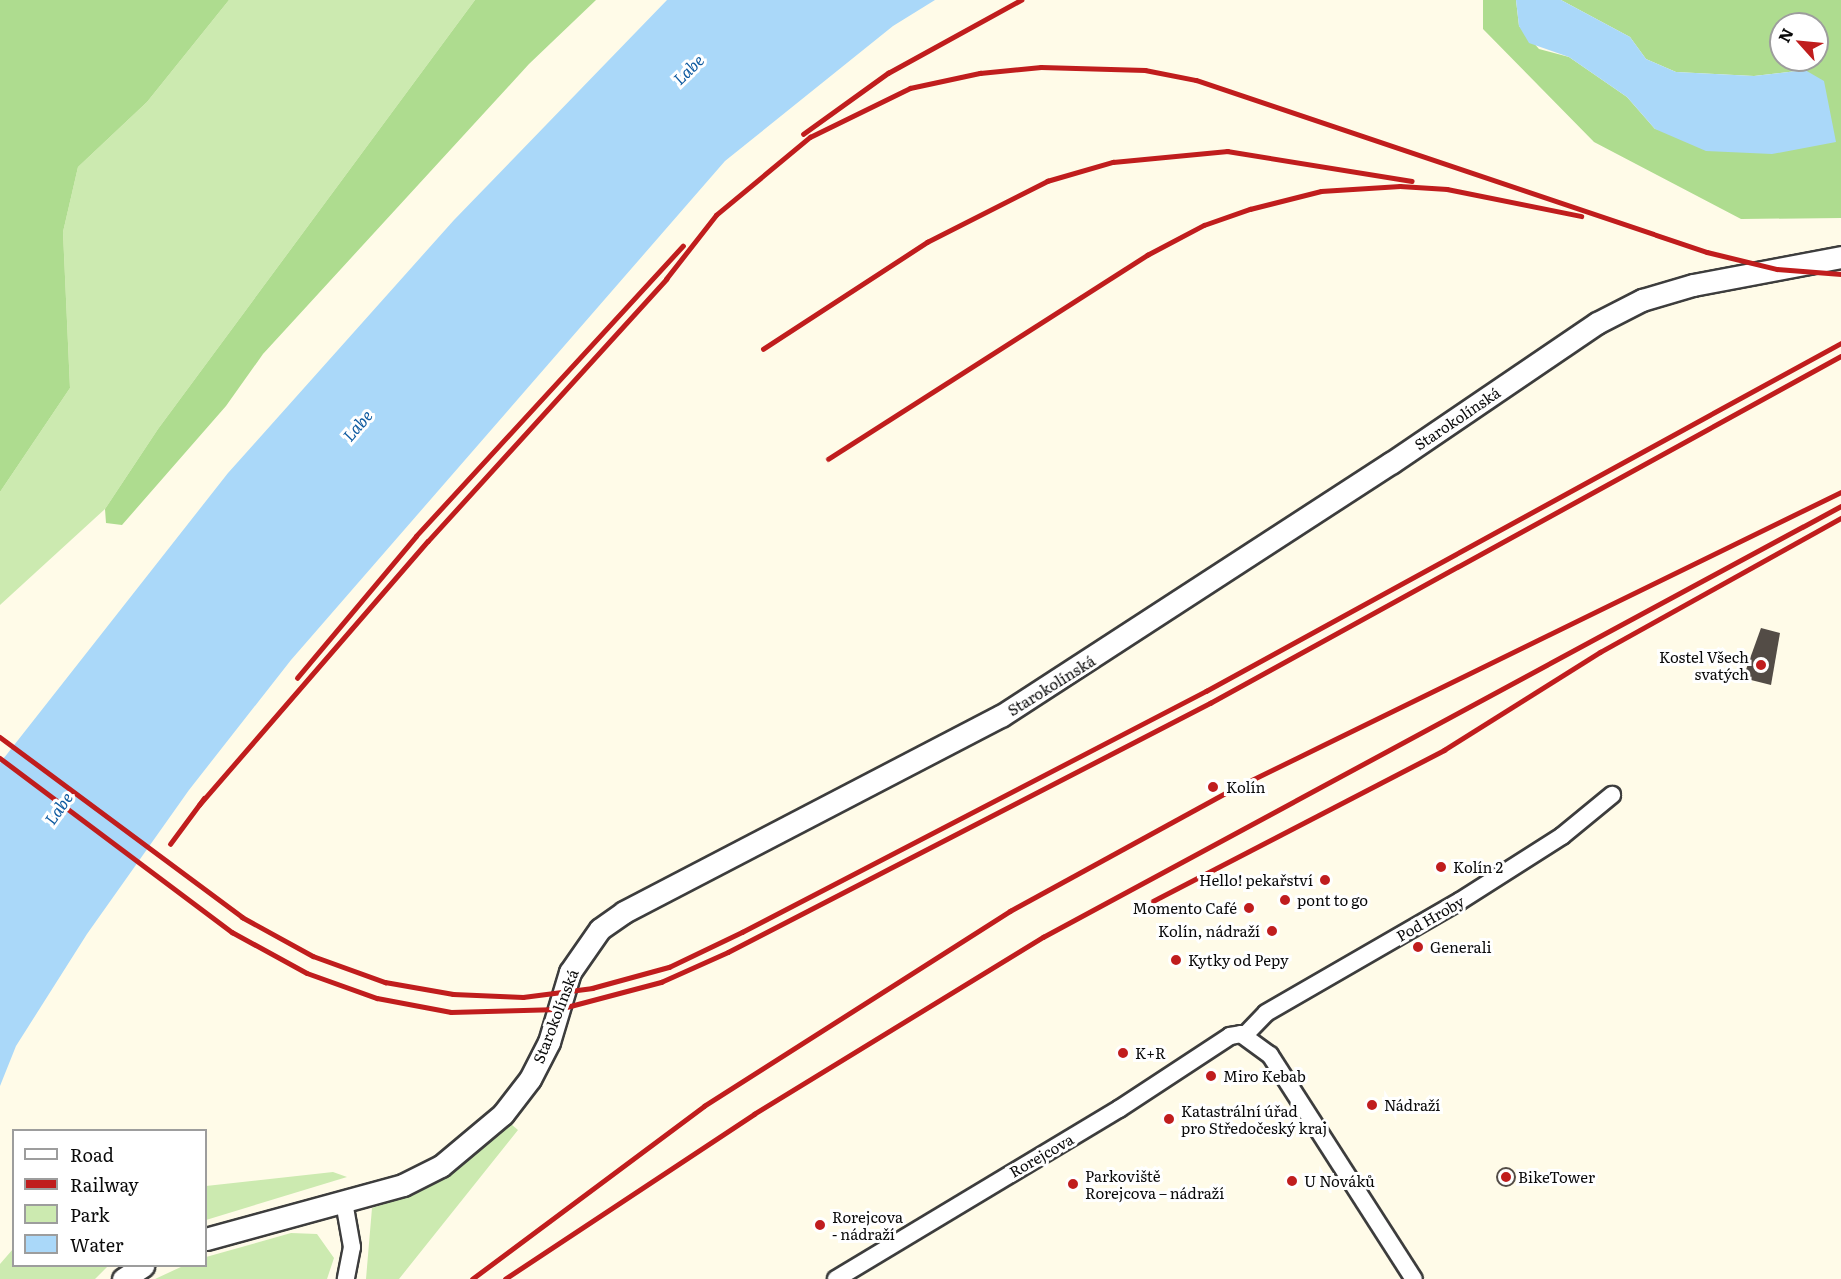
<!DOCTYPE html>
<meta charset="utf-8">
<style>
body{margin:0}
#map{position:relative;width:1841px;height:1279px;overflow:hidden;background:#fffbe8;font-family:Literata,serif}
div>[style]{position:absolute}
.green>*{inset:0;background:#cceab0}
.forest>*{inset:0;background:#aedc8f}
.water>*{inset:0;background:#aad8f9}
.building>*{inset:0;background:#534c46}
.round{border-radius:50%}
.roads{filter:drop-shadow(2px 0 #3d3d3d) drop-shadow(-2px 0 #3d3d3d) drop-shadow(0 2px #3d3d3d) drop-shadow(0 -2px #3d3d3d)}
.minor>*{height:16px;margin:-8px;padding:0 8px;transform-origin:8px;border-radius:8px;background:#fff}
.tertiary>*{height:21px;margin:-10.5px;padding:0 10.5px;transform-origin:10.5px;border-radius:10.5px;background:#fff}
.rail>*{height:4.5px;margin:-2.25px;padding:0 2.25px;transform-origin:2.25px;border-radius:2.25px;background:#c01d1d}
.dots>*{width:16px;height:16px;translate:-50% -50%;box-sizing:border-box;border:3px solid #fff;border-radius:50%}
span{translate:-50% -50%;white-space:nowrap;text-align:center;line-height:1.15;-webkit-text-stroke:6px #fff;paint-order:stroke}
.street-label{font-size:15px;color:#0a0a0a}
.poi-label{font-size:15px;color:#0a0a0a}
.right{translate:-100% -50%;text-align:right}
.left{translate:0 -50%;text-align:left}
.water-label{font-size:16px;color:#0f5ba0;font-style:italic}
.legend{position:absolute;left:12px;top:1129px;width:195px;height:138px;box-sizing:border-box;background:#fff;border:2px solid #9d9d9d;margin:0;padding:8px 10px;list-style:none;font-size:18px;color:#0a0a0a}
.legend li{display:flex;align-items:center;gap:12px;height:30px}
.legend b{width:30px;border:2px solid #9d9d9d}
.north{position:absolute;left:1769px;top:12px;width:60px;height:60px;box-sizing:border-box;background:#fff;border:2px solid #9d9d9d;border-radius:50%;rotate:297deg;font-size:16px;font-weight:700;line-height:24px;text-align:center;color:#0a0a0a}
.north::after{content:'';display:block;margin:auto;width:21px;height:27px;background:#c01d1d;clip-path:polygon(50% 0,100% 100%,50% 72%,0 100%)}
</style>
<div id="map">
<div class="green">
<i style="clip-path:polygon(229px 0,475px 0,158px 429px,105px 509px,0 605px,0 492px,70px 388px,63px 232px,78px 167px,147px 102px)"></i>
<i style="clip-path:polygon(511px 1124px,518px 1130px,399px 1279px,366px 1279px,372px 1208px,410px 1196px,461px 1167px)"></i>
<i style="clip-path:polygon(333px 1172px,347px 1177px,206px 1220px,206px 1186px)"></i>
<i style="clip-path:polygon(291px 1233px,317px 1234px,334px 1258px,327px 1279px,155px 1279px,183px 1266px,206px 1266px,206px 1257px)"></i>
<i style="clip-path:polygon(13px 1249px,14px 1266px,108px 1266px,95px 1279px,0 1279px,0 1264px)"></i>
</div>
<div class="forest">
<i style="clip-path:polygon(0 0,229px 0,147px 102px,78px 167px,63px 232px,70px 388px,0 492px)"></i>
<i style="clip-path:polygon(475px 0,596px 0,529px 64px,263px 354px,226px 406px,122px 525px,106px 523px,105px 509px,158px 429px)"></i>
<i style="clip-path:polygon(evenodd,1483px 0,1516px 0,1519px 26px,1539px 49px,1569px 57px,1627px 97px,1655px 129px,1835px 142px,1823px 96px,1805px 70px,1754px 76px,1676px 72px,1646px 59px,1630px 37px,1561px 0,1841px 0,1841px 218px,1741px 219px,1594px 142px,1483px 29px,1483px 0,1781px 24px,1817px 24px,1817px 60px,1781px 60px,1781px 24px)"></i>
</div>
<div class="water">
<i style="clip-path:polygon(667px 0,935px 0,893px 26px,725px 161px,291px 660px,189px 790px,87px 934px,16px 1046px,0 1086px,0 763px,228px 473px,454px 220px)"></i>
<i style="clip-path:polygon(1516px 0,1561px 0,1630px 37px,1646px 59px,1676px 72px,1754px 76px,1805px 70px,1824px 81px,1836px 142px,1772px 154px,1706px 151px,1655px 129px,1627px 97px,1569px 57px,1529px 43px,1519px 26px)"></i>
</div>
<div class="building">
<i style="clip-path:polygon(1761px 628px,1780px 633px,1771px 685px,1743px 678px)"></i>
<i class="round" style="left:1496px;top:1167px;width:20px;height:20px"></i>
</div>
<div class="roads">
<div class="minor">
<i style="left:1245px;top:1035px;width:30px;rotate:-46deg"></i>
<i style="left:1266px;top:1013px;width:224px;rotate:-30deg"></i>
<i style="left:1460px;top:901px;width:121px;rotate:-32.5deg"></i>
<i style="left:1562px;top:836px;width:65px;rotate:-39.4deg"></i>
<i style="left:344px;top:1202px;width:46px;rotate:79.9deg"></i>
<i style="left:352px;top:1247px;width:33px;rotate:101deg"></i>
<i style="left:836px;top:1279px;width:330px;rotate:-31deg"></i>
<i style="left:1119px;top:1109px;width:133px;rotate:-33.3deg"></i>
<i style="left:1230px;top:1036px;width:11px;rotate:-10deg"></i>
<i style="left:1241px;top:1034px;width:36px;rotate:36deg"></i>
<i style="left:1270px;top:1055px;width:266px;rotate:57.3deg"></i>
</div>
<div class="tertiary">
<i style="left:206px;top:1239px;width:204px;rotate:-15.3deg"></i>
<i style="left:403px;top:1185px;width:42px;rotate:-26.6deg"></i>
<i style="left:441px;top:1166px;width:81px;rotate:-40deg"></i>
<i style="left:503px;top:1114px;width:44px;rotate:-52.4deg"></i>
<i style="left:530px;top:1079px;width:42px;rotate:-62.8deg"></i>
<i style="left:549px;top:1042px;width:73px;rotate:-73.3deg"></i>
<i style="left:570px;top:972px;width:52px;rotate:-55.1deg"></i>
<i style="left:600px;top:929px;width:29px;rotate:-35deg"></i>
<i style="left:624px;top:912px;width:425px;rotate:-27.5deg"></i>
<i style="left:1001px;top:716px;width:465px;rotate:-33deg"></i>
<i style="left:1391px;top:463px;width:249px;rotate:-34.2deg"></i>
<i style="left:1597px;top:323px;width:51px;rotate:-27.1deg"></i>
<i style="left:1642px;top:300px;width:53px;rotate:-16.4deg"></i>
<i style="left:1693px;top:285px;width:151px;rotate:-10.7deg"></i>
<i style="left:123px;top:1279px;width:24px;rotate:-33deg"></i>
</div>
</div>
<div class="rail">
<i style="left:803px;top:134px;width:105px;rotate:-35.7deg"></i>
<i style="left:888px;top:73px;width:152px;rotate:-28.8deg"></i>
<i style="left:763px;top:349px;width:196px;rotate:-33.1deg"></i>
<i style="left:927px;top:242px;width:135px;rotate:-26.9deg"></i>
<i style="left:1047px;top:181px;width:69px;rotate:-16.1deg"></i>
<i style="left:1113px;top:162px;width:115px;rotate:-5.5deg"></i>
<i style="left:1227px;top:151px;width:187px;rotate:9.2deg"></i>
<i style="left:828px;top:459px;width:379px;rotate:-32.6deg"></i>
<i style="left:1147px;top:255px;width:64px;rotate:-27.8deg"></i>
<i style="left:1204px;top:225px;width:49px;rotate:-19.2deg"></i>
<i style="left:1250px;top:209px;width:73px;rotate:-14.2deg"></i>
<i style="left:1321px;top:191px;width:79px;rotate:-3.6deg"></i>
<i style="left:1400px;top:186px;width:47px;rotate:3.7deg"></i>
<i style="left:1447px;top:189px;width:137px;rotate:11.4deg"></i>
<i style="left:297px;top:678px;width:185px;rotate:-50deg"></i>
<i style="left:416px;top:536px;width:394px;rotate:-47.4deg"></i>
<i style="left:0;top:737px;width:302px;rotate:36.6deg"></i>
<i style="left:242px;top:917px;width:81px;rotate:28.8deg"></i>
<i style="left:313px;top:956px;width:77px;rotate:19.9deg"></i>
<i style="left:385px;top:982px;width:69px;rotate:10deg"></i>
<i style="left:453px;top:994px;width:70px;rotate:2.5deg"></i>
<i style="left:523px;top:997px;width:70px;rotate:-7.4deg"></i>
<i style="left:592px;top:988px;width:80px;rotate:-15.3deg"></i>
<i style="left:669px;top:967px;width:81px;rotate:-25.6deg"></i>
<i style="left:742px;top:932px;width:523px;rotate:-27.45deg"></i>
<i style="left:1206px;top:691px;width:724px;rotate:-28.72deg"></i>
<i style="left:0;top:758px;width:290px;rotate:36.9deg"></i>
<i style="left:232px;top:932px;width:85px;rotate:28.7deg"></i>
<i style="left:307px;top:973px;width:74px;rotate:19.7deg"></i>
<i style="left:377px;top:998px;width:75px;rotate:10.7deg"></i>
<i style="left:451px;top:1012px;width:108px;rotate:-1.6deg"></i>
<i style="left:559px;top:1009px;width:106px;rotate:-14.8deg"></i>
<i style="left:661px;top:982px;width:73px;rotate:-24.1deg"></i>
<i style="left:728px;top:952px;width:543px;rotate:-27.32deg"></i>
<i style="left:1210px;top:703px;width:720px;rotate:-28.81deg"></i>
<i style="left:199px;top:805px;width:349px;rotate:-49.1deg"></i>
<i style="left:428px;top:541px;width:354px;rotate:-47.7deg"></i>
<i style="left:666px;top:279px;width:81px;rotate:-52deg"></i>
<i style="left:716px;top:215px;width:122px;rotate:-39.7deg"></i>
<i style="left:810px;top:137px;width:111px;rotate:-26.1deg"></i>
<i style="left:910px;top:88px;width:72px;rotate:-12.1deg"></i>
<i style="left:980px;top:73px;width:61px;rotate:-5.6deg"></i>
<i style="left:1041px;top:67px;width:104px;rotate:1.7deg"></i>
<i style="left:1145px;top:70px;width:52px;rotate:11.1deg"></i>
<i style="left:1196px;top:80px;width:539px;rotate:18.6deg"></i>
<i style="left:1707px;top:252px;width:72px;rotate:13.7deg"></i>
<i style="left:1777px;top:269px;width:64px;rotate:4.5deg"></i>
<i style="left:170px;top:844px;width:57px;rotate:-53.5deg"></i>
<i style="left:1153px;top:901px;width:328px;rotate:-27.4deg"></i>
<i style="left:1444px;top:750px;width:184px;rotate:-32.1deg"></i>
<i style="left:1600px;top:652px;width:276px;rotate:-29.1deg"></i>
<i style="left:472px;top:1279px;width:289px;rotate:-36.7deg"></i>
<i style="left:704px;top:1106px;width:363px;rotate:-32.5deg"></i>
<i style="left:1010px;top:911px;width:247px;rotate:-28.7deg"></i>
<i style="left:1227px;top:792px;width:683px;rotate:-26.04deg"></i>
<i style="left:505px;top:1279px;width:299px;rotate:-33.5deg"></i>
<i style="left:754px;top:1114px;width:339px;rotate:-31.5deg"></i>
<i style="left:1043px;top:937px;width:907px;rotate:-28.37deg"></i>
</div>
<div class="dots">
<i style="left:1761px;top:665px;background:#c01d1d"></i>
<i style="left:1213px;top:787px;background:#c01d1d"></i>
<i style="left:1441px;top:867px;background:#c01d1d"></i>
<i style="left:1325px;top:880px;background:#c01d1d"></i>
<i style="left:1285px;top:900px;background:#c01d1d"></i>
<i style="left:1249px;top:908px;background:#c01d1d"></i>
<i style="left:1272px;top:931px;background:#c01d1d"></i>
<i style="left:1418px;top:947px;background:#c01d1d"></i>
<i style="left:1176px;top:960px;background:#c01d1d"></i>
<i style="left:1123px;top:1053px;background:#c01d1d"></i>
<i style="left:1211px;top:1076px;background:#c01d1d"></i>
<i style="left:1372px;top:1105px;background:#c01d1d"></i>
<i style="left:1169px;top:1119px;background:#c01d1d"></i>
<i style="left:1506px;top:1177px;background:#c01d1d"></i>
<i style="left:1292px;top:1181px;background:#c01d1d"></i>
<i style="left:1073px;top:1184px;background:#c01d1d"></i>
<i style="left:820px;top:1225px;background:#c01d1d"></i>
</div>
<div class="street-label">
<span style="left:1457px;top:418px;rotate:-34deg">Starokolínská</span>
<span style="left:1051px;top:685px;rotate:-32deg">Starokolínská</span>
<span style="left:1430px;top:918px;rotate:-30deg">Pod Hroby</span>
<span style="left:555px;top:1016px;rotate:-69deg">Starokolínská</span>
<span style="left:1041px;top:1155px;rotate:-30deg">Rorejcova</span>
</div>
<div class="poi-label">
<span class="right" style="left:1749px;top:665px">Kostel Všech<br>svatých</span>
<span class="left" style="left:1226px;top:787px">Kolín</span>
<span class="left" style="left:1453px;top:867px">Kolín 2</span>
<span class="right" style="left:1313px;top:880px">Hello! pekařství</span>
<span class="left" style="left:1297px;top:900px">pont to go</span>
<span class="right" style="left:1237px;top:908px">Momento Café</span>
<span class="right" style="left:1260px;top:931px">Kolín, nádraží</span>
<span class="left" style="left:1430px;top:947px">Generali</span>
<span class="left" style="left:1188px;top:960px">Kytky od Pepy</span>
<span class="left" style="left:1135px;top:1053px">K+R</span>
<span class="left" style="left:1223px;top:1076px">Miro Kebab</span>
<span class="left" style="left:1384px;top:1105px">Nádraží</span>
<span class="left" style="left:1181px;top:1119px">Katastrální úřad<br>pro Středočeský kraj</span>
<span class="left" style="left:1085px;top:1184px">Parkoviště<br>Rorejcova – nádraží</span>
<span class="left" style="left:1518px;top:1177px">BikeTower</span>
<span class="left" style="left:1304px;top:1181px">U Nováků</span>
<span class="left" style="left:832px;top:1225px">Rorejcova<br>- nádraží</span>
</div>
<div class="water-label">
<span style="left:688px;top:69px;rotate:-44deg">Labe</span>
<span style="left:357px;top:425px;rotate:-49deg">Labe</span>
<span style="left:58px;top:808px;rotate:-55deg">Labe</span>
</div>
<ul class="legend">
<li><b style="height:8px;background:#fff"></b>Road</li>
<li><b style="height:8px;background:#c01d1d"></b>Railway</li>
<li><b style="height:16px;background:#cceab0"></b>Park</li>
<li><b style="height:16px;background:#aad8f9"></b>Water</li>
</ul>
<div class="north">N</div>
</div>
